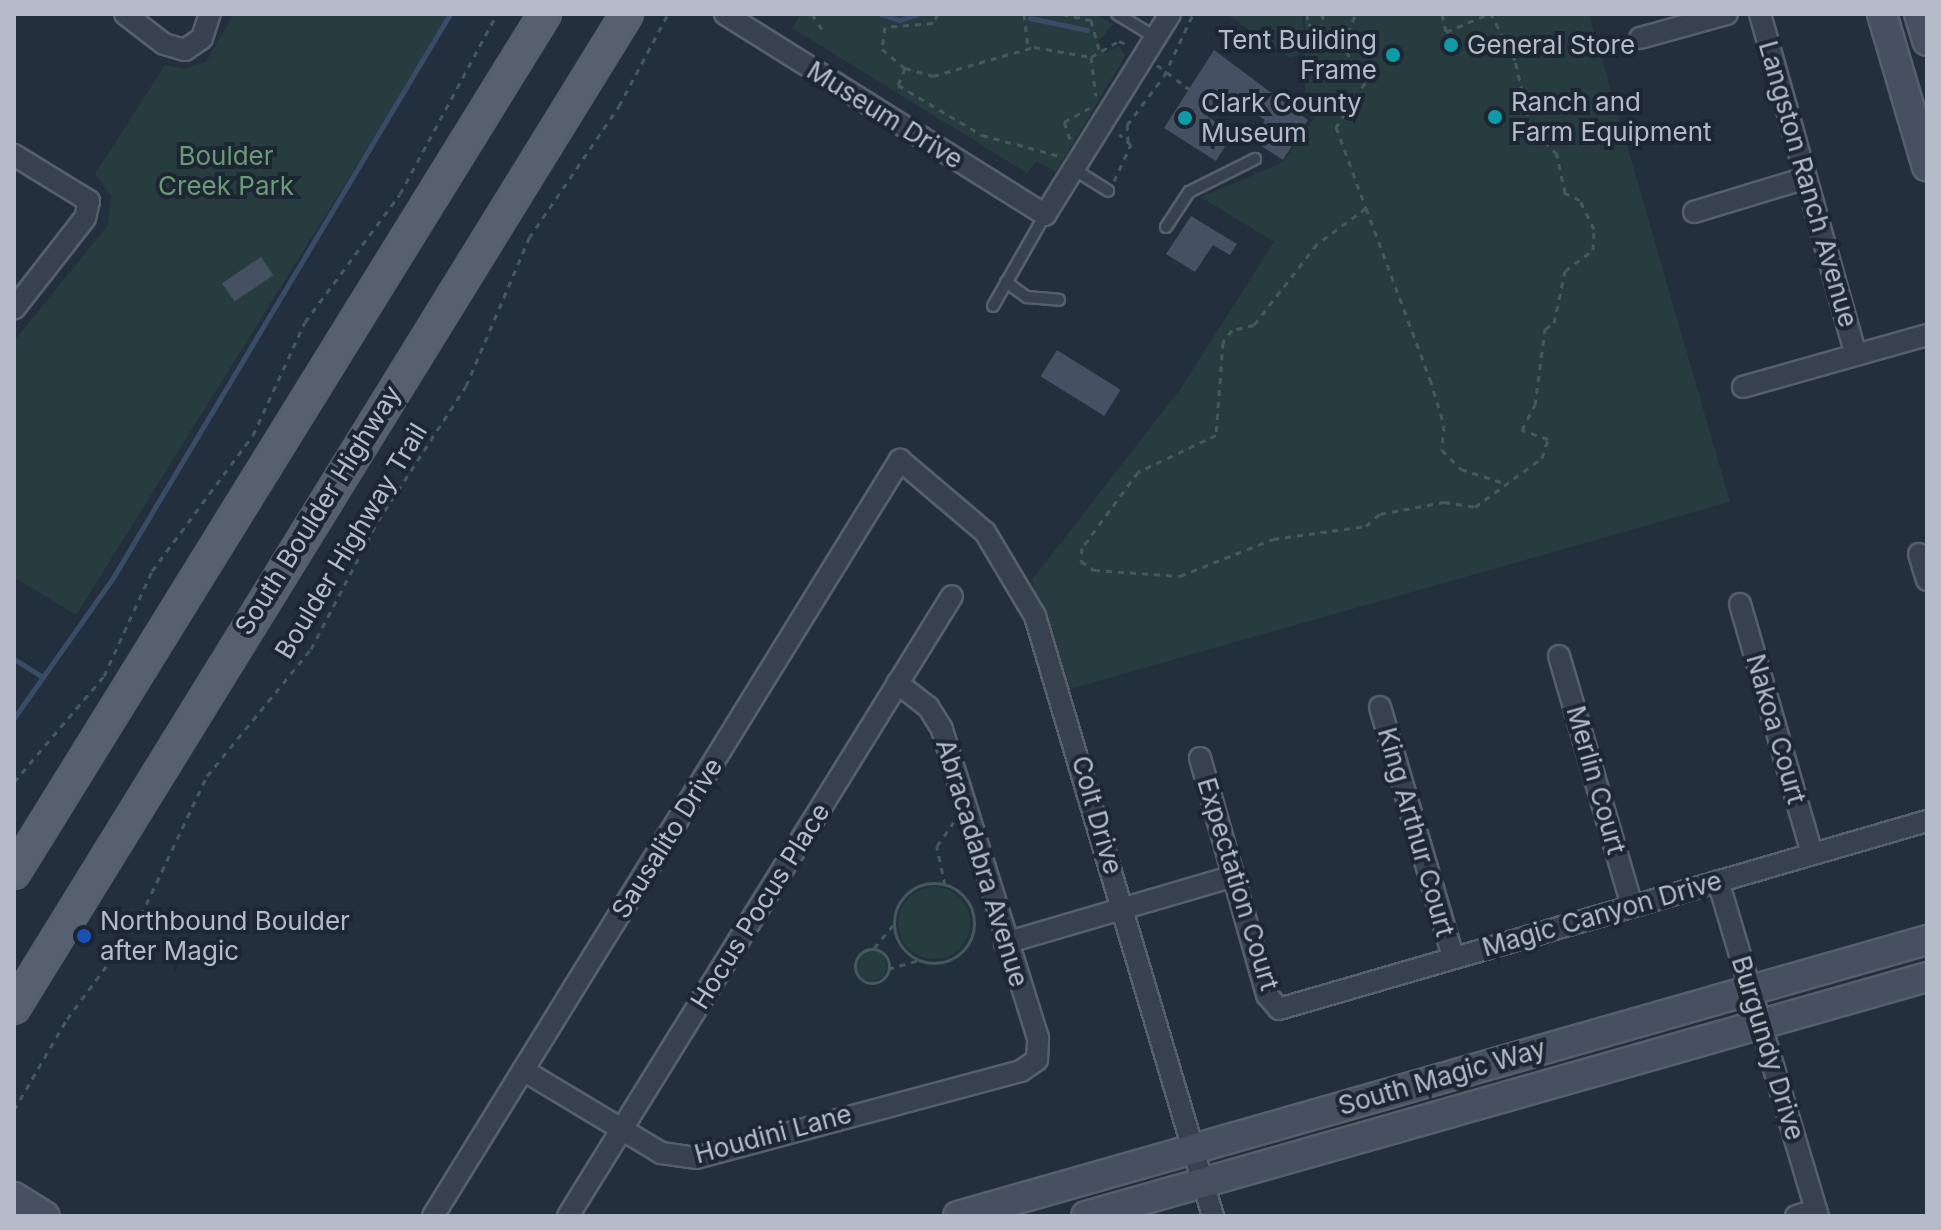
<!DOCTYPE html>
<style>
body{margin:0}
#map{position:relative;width:1941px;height:1230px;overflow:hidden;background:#242f3e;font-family:Inter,sans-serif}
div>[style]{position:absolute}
.green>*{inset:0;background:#263c3f}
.round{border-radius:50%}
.stream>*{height:5px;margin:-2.5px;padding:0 2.5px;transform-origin:2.5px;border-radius:2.5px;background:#394c67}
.building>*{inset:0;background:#455162;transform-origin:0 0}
.path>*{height:3px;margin-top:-1.5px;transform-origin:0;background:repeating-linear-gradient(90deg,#44595c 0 6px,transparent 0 12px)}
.path>.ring{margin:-1.5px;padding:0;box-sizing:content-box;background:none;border:3px solid #44595c;border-radius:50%}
.roads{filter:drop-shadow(2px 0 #565f6c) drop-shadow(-2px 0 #565f6c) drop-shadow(0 2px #565f6c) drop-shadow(0 -2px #565f6c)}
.lane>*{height:10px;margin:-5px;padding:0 5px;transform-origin:5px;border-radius:5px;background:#38414e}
.street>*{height:20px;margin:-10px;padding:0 10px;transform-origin:10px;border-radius:10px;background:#38414e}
.secondary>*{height:28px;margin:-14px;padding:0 14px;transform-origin:14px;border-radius:14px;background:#465061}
.primary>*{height:30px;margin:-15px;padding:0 15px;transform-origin:15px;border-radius:15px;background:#56606e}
.dots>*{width:22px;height:22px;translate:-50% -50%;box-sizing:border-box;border:4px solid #1d2633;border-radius:50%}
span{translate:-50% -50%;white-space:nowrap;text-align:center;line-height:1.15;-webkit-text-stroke:8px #1d2633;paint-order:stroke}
.poi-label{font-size:26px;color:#b4bcc9}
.right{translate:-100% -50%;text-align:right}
.left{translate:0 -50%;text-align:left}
.street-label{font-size:26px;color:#b4bcc9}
.park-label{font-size:26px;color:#6b9a76}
.frame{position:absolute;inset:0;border:16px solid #b4bcc9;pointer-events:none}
</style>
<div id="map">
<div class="green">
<i style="clip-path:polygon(234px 14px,451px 14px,76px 615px,14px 577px,14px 341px,108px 225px,111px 196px,95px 174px,165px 65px,184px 69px,206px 62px)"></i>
<i style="clip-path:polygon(801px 14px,1096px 14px,1113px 24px,1098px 42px,1105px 53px,1119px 46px,1125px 56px,1056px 172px,1037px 161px,1027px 173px,792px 28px)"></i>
<i style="clip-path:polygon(1226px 14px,1302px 14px,1305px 41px,1305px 14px,1589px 14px,1730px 502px,1063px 691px,1032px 580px,1181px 388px,1274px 242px,1201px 197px,1282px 163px,1321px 109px,1305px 94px,1305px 52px,1290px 58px)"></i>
<i class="round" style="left:898px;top:887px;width:72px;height:72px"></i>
<i class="round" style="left:857px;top:951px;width:30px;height:30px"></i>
</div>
<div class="stream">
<i style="left:881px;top:14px;width:20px;rotate:18deg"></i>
<i style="left:900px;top:20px;width:18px;rotate:-19deg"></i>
<i style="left:1030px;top:18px;width:58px;rotate:11.9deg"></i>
<i style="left:14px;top:659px;width:34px;rotate:32deg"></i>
<i style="left:14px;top:718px;width:174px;rotate:-54.8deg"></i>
<i style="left:114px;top:576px;width:655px;rotate:-59.13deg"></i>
</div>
<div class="building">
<i style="clip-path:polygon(1214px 50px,1308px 120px,1283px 160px,1252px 140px,1265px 120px,1223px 93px,1208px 117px,1233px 133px,1216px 161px,1164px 128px)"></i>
<i style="clip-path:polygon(1191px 216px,1237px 244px,1230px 255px,1213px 245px,1195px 272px,1166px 254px)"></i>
<i style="left:261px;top:257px;width:22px;height:47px;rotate:56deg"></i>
<i style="left:1057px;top:350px;width:75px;height:31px;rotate:32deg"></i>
</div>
<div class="path">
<i style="left:812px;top:14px;width:20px;rotate:57deg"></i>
<i style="left:938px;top:14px;width:10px;rotate:119deg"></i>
<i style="left:933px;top:23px;width:48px;rotate:175.2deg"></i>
<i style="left:885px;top:27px;width:22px;rotate:98deg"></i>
<i style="left:882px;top:49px;width:30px;rotate:40deg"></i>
<i style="left:905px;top:68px;width:29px;rotate:16deg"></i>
<i style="left:933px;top:76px;width:105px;rotate:-16deg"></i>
<i style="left:1034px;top:47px;width:58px;rotate:10deg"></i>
<i style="left:1091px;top:57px;width:32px;rotate:-30deg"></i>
<i style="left:1119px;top:41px;width:10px;rotate:24deg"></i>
<i style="left:1024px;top:14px;width:34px;rotate:83deg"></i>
<i style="left:1062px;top:14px;width:30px;rotate:12deg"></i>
<i style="left:1091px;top:20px;width:34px;rotate:75deg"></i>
<i style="left:1307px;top:14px;width:10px;rotate:84deg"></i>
<i style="left:1308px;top:24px;width:16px;rotate:27deg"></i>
<i style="left:1322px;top:31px;width:17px;rotate:-87deg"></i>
<i style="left:1442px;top:14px;width:18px;rotate:77deg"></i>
<i style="left:1446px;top:32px;width:46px;rotate:-23.2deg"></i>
<i style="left:1322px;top:31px;width:21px;rotate:29deg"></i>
<i style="left:1340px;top:41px;width:49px;rotate:59.2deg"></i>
<i style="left:1365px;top:83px;width:53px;rotate:123.4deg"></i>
<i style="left:1336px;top:127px;width:86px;rotate:69.7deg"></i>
<i style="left:1366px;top:208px;width:61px;rotate:143.7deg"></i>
<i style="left:1317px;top:244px;width:103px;rotate:127.9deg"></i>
<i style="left:1254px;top:325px;width:23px;rotate:167deg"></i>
<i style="left:1232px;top:330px;width:15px;rotate:127deg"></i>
<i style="left:1223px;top:342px;width:93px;rotate:94.3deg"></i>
<i style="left:1216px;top:435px;width:86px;rotate:154.6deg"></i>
<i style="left:1138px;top:472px;width:94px;rotate:126.4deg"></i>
<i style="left:1082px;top:548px;width:13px;rotate:94deg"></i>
<i style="left:1081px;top:561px;width:16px;rotate:35deg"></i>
<i style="left:1094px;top:570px;width:86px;rotate:4deg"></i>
<i style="left:1180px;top:576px;width:100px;rotate:-21.7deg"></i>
<i style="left:1273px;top:539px;width:94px;rotate:-8deg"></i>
<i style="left:1366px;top:526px;width:18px;rotate:-41deg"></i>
<i style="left:1380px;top:514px;width:65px;rotate:-10.6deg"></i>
<i style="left:1444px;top:502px;width:31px;rotate:9deg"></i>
<i style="left:1475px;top:507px;width:83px;rotate:-36.2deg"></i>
<i style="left:1542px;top:458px;width:20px;rotate:-72deg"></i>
<i style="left:1548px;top:439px;width:28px;rotate:-161deg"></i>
<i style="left:1522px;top:430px;width:28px;rotate:-63deg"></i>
<i style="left:1535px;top:405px;width:77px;rotate:-82.5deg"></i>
<i style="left:1545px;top:329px;width:11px;rotate:-34deg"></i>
<i style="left:1554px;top:323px;width:53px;rotate:-78.1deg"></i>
<i style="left:1565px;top:271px;width:35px;rotate:-37deg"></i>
<i style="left:1593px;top:250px;width:21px;rotate:-87deg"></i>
<i style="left:1594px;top:229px;width:32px;rotate:-116deg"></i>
<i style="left:1580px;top:200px;width:17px;rotate:-155deg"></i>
<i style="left:1565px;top:193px;width:40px;rotate:-102deg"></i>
<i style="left:1557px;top:154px;width:38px;rotate:-135deg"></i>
<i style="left:1530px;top:127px;width:69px;rotate:-102.6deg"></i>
<i style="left:1515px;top:60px;width:52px;rotate:-117.6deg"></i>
<i style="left:1343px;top:44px;width:33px;rotate:-67deg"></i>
<i style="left:1091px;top:57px;width:39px;rotate:83deg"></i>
<i style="left:1157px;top:65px;width:40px;rotate:37deg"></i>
<i style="left:905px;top:68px;width:18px;rotate:112deg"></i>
<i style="left:898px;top:85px;width:98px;rotate:30.8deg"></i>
<i style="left:982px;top:135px;width:81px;rotate:15.1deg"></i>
<i style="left:1070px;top:139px;width:18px;rotate:-109deg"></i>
<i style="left:1064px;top:122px;width:29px;rotate:-29deg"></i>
<i style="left:1128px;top:142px;width:17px;rotate:-93deg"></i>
<i style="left:1127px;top:125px;width:61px;rotate:-52.9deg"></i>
<i style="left:1164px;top:76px;width:68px;rotate:-64.9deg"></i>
<i style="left:1114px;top:181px;width:40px;rotate:-65deg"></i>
<i style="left:1131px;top:145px;width:16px;rotate:-137deg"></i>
<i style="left:1366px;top:208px;width:183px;rotate:69.5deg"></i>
<i style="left:1430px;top:379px;width:48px;rotate:73.1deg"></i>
<i style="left:1444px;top:425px;width:25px;rotate:95deg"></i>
<i style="left:1442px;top:450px;width:27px;rotate:45deg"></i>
<i style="left:1461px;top:469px;width:48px;rotate:18.1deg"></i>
<i style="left:14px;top:782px;width:139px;rotate:-49.7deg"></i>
<i style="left:104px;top:676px;width:115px;rotate:-65.4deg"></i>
<i style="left:152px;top:571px;width:169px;rotate:-53.4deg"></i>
<i style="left:253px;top:435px;width:124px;rotate:-65.3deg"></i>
<i style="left:305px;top:322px;width:159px;rotate:-53.4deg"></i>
<i style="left:400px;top:194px;width:204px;rotate:-61.7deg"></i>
<i class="ring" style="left:894px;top:883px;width:77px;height:77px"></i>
<i style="left:945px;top:885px;width:40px;rotate:-102deg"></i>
<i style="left:937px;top:846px;width:29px;rotate:-55deg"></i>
<i style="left:874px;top:948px;width:31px;rotate:-50deg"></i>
<i class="ring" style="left:855px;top:949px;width:31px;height:31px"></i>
<i style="left:888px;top:969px;width:32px;rotate:-16deg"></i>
<i style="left:14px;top:1110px;width:105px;rotate:-59.8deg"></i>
<i style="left:67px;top:1019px;width:116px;rotate:-53.4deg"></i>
<i style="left:136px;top:926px;width:166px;rotate:-64.7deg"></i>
<i style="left:207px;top:776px;width:164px;rotate:-50.7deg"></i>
<i style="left:311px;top:649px;width:144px;rotate:-62.4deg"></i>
<i style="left:378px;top:521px;width:161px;rotate:-56.9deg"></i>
<i style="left:466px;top:386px;width:161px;rotate:-66.9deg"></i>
<i style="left:529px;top:238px;width:160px;rotate:-55.7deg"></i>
<i style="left:619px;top:106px;width:104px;rotate:-62deg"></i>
</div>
<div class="roads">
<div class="lane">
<i style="left:1117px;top:14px;width:44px;rotate:31.2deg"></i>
<i style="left:1075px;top:170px;width:39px;rotate:32deg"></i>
<i style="left:1166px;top:227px;width:42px;rotate:-56.7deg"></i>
<i style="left:1189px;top:192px;width:74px;rotate:-26.6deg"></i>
<i style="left:1006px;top:282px;width:26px;rotate:36deg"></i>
<i style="left:1027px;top:297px;width:32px;rotate:5deg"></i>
<i style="left:993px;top:306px;width:105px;rotate:-60.3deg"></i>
</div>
<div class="street">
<i style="left:125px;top:14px;width:49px;rotate:37.6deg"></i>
<i style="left:164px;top:44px;width:22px;rotate:16deg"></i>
<i style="left:185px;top:50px;width:21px;rotate:-35deg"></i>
<i style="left:202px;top:38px;width:25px;rotate:-72deg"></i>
<i style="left:725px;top:14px;width:378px;rotate:32.1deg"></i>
<i style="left:1045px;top:215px;width:237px;rotate:-58.1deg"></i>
<i style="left:1760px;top:14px;width:354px;rotate:74.3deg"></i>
<i style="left:1640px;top:38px;width:90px;rotate:-15.4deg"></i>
<i style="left:14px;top:155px;width:88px;rotate:31.5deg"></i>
<i style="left:89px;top:201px;width:17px;rotate:103deg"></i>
<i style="left:85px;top:218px;width:115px;rotate:128deg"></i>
<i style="left:1694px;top:212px;width:117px;rotate:-16.9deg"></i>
<i style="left:1743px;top:387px;width:191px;rotate:-15.8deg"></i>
<i style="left:1919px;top:554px;width:27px;rotate:73deg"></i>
<i style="left:1740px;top:604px;width:260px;rotate:73.9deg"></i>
<i style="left:1559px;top:656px;width:259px;rotate:73.7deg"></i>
<i style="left:1380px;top:707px;width:260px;rotate:73.7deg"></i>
<i style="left:1200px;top:758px;width:246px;rotate:74.2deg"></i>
<i style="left:1267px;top:995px;width:18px;rotate:49deg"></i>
<i style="left:1279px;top:1009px;width:675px;rotate:-16.18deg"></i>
<i style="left:1718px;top:881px;width:350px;rotate:73.4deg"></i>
<i style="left:1005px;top:943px;width:239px;rotate:-16.3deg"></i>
<i style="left:523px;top:1070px;width:161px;rotate:31deg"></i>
<i style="left:661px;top:1153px;width:35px;rotate:8deg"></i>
<i style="left:696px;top:1158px;width:336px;rotate:-15deg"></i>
<i style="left:1021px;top:1071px;width:19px;rotate:-35deg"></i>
<i style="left:1037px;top:1060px;width:22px;rotate:-87deg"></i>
<i style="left:1038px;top:1038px;width:324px;rotate:-107.3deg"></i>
<i style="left:942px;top:729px;width:26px;rotate:-122deg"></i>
<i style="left:928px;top:707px;width:39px;rotate:-142deg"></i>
<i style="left:433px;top:1216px;width:889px;rotate:-58.3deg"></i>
<i style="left:900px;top:460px;width:111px;rotate:40.3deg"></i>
<i style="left:985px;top:532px;width:98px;rotate:59.2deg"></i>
<i style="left:1035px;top:616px;width:626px;rotate:73.48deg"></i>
<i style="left:568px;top:1216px;width:729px;rotate:-58.23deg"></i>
<i style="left:1796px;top:1216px;width:21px;rotate:-17deg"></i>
</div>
<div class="secondary">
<i style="left:1882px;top:14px;width:159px;rotate:73.6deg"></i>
<i style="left:1919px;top:14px;width:28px;rotate:73deg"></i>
<i style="left:14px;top:1197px;width:36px;rotate:32deg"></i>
<i style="left:958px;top:1216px;width:1008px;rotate:-15.9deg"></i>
<i style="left:1086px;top:1216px;width:874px;rotate:-15.86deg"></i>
</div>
<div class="primary">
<i style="left:14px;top:873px;width:1010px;rotate:-58.28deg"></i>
<i style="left:14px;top:1008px;width:1168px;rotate:-58.34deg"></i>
</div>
</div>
<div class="dots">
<i style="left:1451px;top:45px;background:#0f9aa8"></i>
<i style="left:1393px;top:55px;background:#0f9aa8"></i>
<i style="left:1495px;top:117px;background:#0f9aa8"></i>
<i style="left:1185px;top:118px;background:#0f9aa8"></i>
<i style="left:84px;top:936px;background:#1a4fb4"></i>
</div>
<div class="poi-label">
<span class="right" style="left:1377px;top:55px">Tent Building<br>Frame</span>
<span class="left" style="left:1467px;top:45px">General Store</span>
<span class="left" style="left:1511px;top:117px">Ranch and<br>Farm Equipment</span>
<span class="left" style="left:1201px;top:118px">Clark County<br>Museum</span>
<span class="left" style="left:100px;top:936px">Northbound Boulder<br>after Magic</span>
</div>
<div class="street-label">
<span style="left:885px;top:115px;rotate:32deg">Museum Drive</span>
<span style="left:1808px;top:184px;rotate:74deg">Langston Ranch Avenue</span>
<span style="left:318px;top:510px;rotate:-58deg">South Boulder Highway</span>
<span style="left:351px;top:541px;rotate:-59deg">Boulder Highway Trail</span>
<span style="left:1776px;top:729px;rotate:74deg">Nakoa Court</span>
<span style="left:1596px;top:780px;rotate:74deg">Merlin Court</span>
<span style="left:1097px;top:815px;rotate:74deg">Colt Drive</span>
<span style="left:1416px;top:832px;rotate:74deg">King Arthur Court</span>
<span style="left:667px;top:838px;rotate:-58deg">Sausalito Drive</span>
<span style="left:982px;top:863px;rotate:73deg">Abracadabra Avenue</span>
<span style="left:1238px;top:884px;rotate:73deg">Expectation Court</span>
<span style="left:760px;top:906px;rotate:-58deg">Hocus Pocus Place</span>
<span style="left:1602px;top:914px;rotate:-16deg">Magic Canyon Drive</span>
<span style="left:1768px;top:1048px;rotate:73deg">Burgundy Drive</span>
<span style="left:1442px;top:1077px;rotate:-16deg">South Magic Way</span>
<span style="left:773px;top:1134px;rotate:-15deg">Houdini Lane</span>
</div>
<div class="park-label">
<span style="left:226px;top:171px">Boulder<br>Creek Park</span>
</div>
<div class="frame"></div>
</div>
